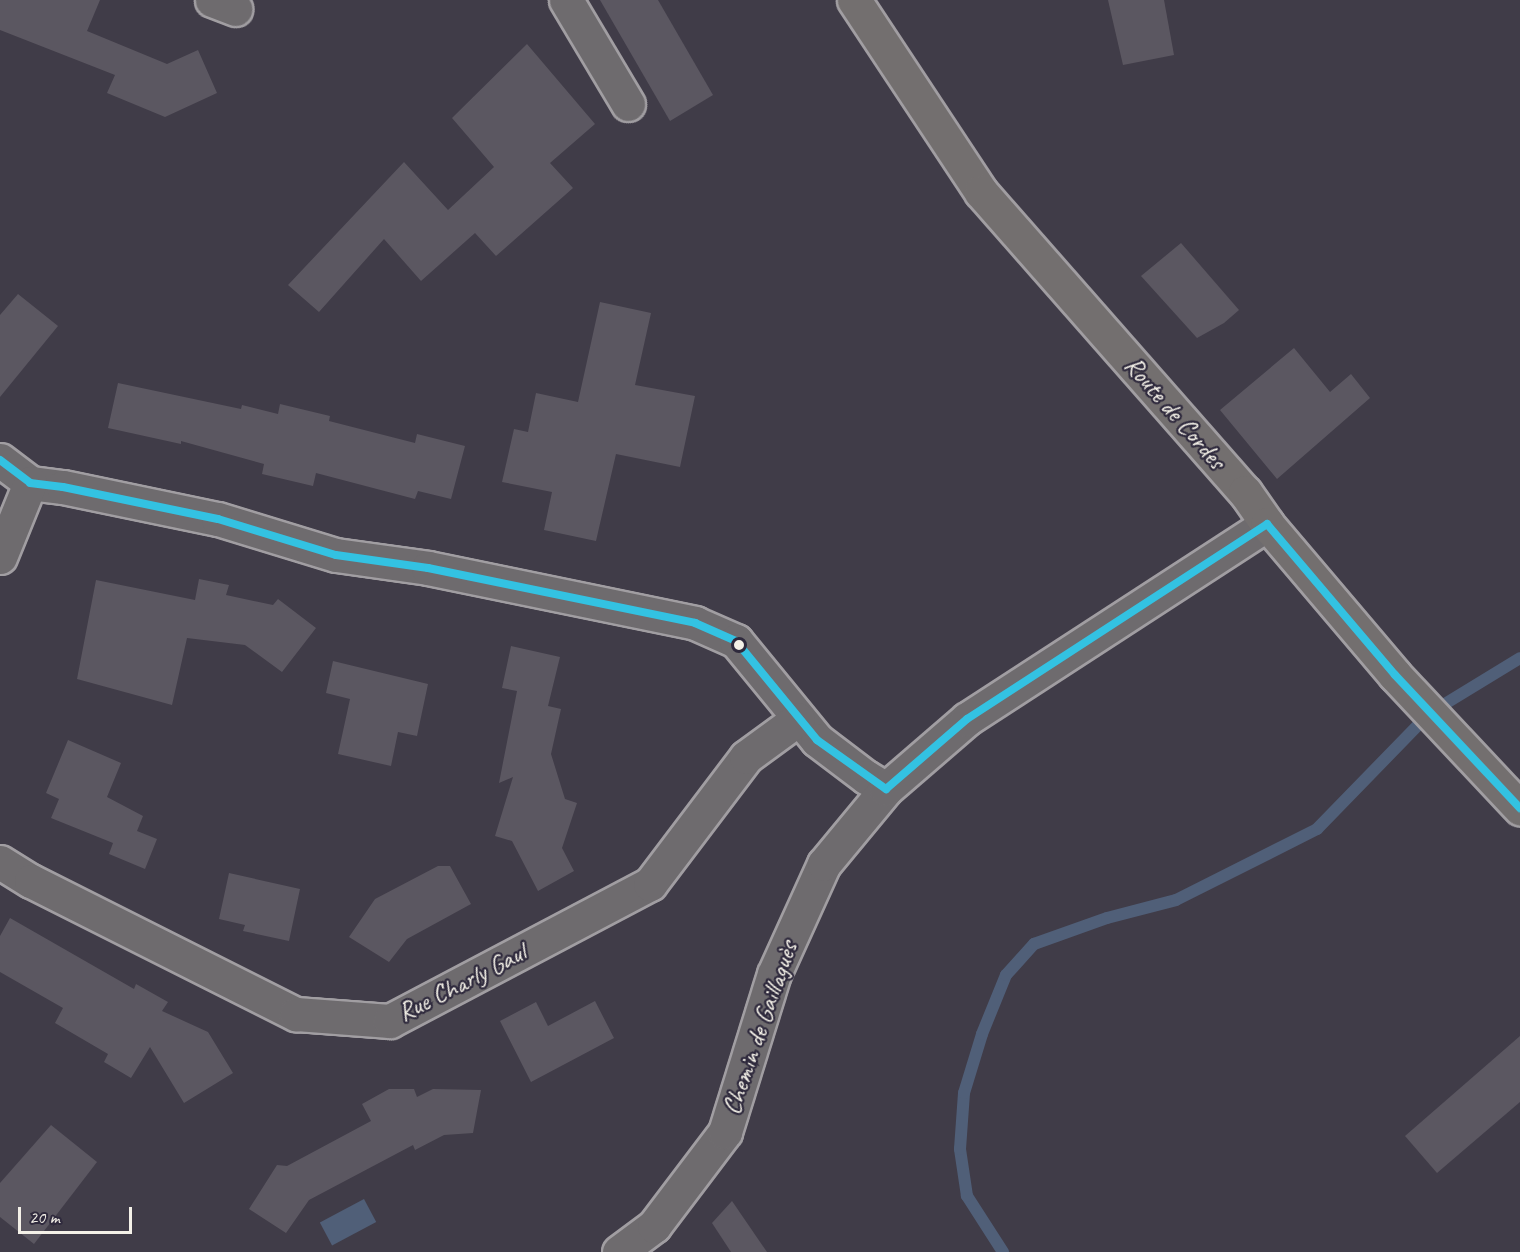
<!DOCTYPE html>
<meta charset="utf-8">
<style>
body{margin:0}
#map{position:relative;width:1520px;height:1252px;overflow:hidden;background:#403c48;font-family:Caveat,sans-serif}
div>[style]{position:absolute}
.water>*{inset:0;background:#505f78;transform-origin:0 0}
.stream>*{height:12px;margin:-6px;padding:0 6px;transform-origin:6px;border-radius:6px;background:#505f78}
.building>*{inset:0;background:#5b5761}
.roads{filter:drop-shadow(2px 0 #a19ea2) drop-shadow(-2px 0 #a19ea2) drop-shadow(0 2px #a19ea2) drop-shadow(0 -2px #a19ea2)}
.street>*{height:33px;margin:-16.5px;padding:0 16.5px;transform-origin:16.5px;border-radius:16.5px;background:#6e6b6e}
.primary>*{height:33px;margin:-16.5px;padding:0 16.5px;transform-origin:16.5px;border-radius:16.5px;background:#736f6f}
.bus-1>*{height:8px;margin:-4px;padding:0 4px;transform-origin:4px;border-radius:4px;background:#33c2e2}
.dots>*{width:16px;height:16px;translate:-50% -50%;box-sizing:border-box;border:3px solid #2f2a3d;border-radius:50%}
span{translate:-50% -50%;white-space:nowrap;text-align:center;line-height:1.15;-webkit-text-stroke:4.5px #2f2a3d;paint-order:stroke}
.street-label{font-size:26px;color:#f4f1e8}
.scale{position:absolute;left:18px;top:1207px;width:114px;height:27px;box-sizing:border-box;border:3px solid #f4f1e8;border-top:0;padding-left:8px;font-size:18px;line-height:21px;white-space:nowrap;color:#f4f1e8;-webkit-text-stroke:4px #2f2a3d;paint-order:stroke}
</style>
<div id="map">
<div class="water">
<i style="left:364px;top:1199px;width:26px;height:50px;rotate:62deg"></i>
</div>
<div class="stream">
<i style="left:1003px;top:1252px;width:67px;rotate:-122.7deg"></i>
<i style="left:967px;top:1196px;width:48px;rotate:-98.5deg"></i>
<i style="left:960px;top:1149px;width:56px;rotate:-85.9deg"></i>
<i style="left:964px;top:1093px;width:62px;rotate:-73deg"></i>
<i style="left:982px;top:1034px;width:64px;rotate:-67.9deg"></i>
<i style="left:1006px;top:975px;width:42px;rotate:-47.9deg"></i>
<i style="left:1034px;top:944px;width:77px;rotate:-19.6deg"></i>
<i style="left:1107px;top:918px;width:71px;rotate:-14.6deg"></i>
<i style="left:1176px;top:900px;width:158px;rotate:-26.7deg"></i>
<i style="left:1317px;top:829px;width:162px;rotate:-45.8deg"></i>
<i style="left:1430px;top:713px;width:105px;rotate:-31.4deg"></i>
</div>
<div class="building">
<i style="clip-path:polygon(0 0,100px 0,87px 31px,167px 64px,198px 50px,217px 93px,165px 117px,107px 93px,115px 75px,0 30px)"></i>
<i style="clip-path:polygon(600px 0,658px 0,713px 95px,670px 121px)"></i>
<i style="clip-path:polygon(1108px 0,1164px 0,1174px 55px,1123px 65px)"></i>
<i style="clip-path:polygon(527px 44px,595px 124px,550px 163px,573px 188px,496px 256px,475px 233px,421px 281px,384px 239px,319px 312px,288px 285px,404px 162px,448px 210px,494px 167px,452px 118px)"></i>
<i style="clip-path:polygon(1181px 243px,1239px 310px,1224px 323px,1197px 338px,1141px 276px)"></i>
<i style="clip-path:polygon(18px 294px,58px 326px,0 397px,0 315px)"></i>
<i style="clip-path:polygon(600px 302px,651px 313px,635px 385px,695px 396px,680px 467px,616px 454px,596px 541px,544px 530px,552px 492px,502px 482px,514px 429px,528px 432px,536px 393px,578px 402px)"></i>
<i style="clip-path:polygon(1294px 348px,1330px 392px,1351px 374px,1370px 398px,1277px 479px,1220px 410px)"></i>
<i style="clip-path:polygon(118px 383px,241px 409px,242px 405px,278px 414px,280px 404px,330px 416px,329px 421px,415px 443px,417px 434px,465px 446px,451px 499px,418px 491px,415px 499px,316px 473px,313px 486px,262px 474px,264px 464px,181px 441px,181px 444px,108px 428px)"></i>
<i style="clip-path:polygon(199px 579px,229px 585px,226px 595px,273px 605px,278px 599px,316px 628px,282px 672px,245px 645px,187px 638px,172px 705px,77px 679px,96px 580px,195px 600px)"></i>
<i style="clip-path:polygon(511px 646px,560px 657px,548px 706px,561px 709px,551px 754px,565px 799px,577px 803px,562px 848px,574px 871px,538px 891px,512px 841px,495px 836px,513px 777px,499px 783px,517px 691px,502px 688px)"></i>
<i style="clip-path:polygon(333px 661px,428px 684px,417px 736px,398px 732px,391px 766px,338px 754px,350px 699px,326px 693px)"></i>
<i style="clip-path:polygon(68px 740px,121px 763px,107px 797px,143px 816px,137px 831px,157px 839px,145px 869px,109px 854px,113px 843px,51px 818px,59px 799px,46px 793px)"></i>
<i style="clip-path:polygon(438px 866px,450px 866px,471px 904px,407px 939px,389px 962px,349px 937px,375px 899px)"></i>
<i style="clip-path:polygon(229px 873px,300px 889px,289px 941px,243px 931px,245px 925px,219px 919px)"></i>
<i style="clip-path:polygon(10px 918px,134px 989px,136px 984px,168px 1002px,162px 1011px,208px 1032px,233px 1073px,184px 1103px,150px 1047px,131px 1078px,104px 1062px,108px 1054px,55px 1023px,63px 1008px,0 972px,0 936px)"></i>
<i style="clip-path:polygon(595px 1001px,614px 1038px,531px 1082px,500px 1021px,536px 1002px,548px 1026px)"></i>
<i style="clip-path:polygon(1520px 1036px,1520px 1102px,1437px 1173px,1405px 1136px)"></i>
<i style="clip-path:polygon(389px 1089px,414px 1089px,417px 1097px,433px 1089px,481px 1090px,473px 1133px,444px 1135px,415px 1150px,413px 1145px,309px 1200px,286px 1233px,249px 1209px,277px 1165px,287px 1166px,371px 1121px,362px 1104px)"></i>
<i style="clip-path:polygon(51px 1125px,97px 1162px,34px 1244px,0 1217px,0 1183px)"></i>
<i style="clip-path:polygon(732px 1201px,767px 1252px,731px 1252px,712px 1223px)"></i>
</div>
<div class="roads">
<div class="street">
<i style="left:212px;top:0;width:25px;rotate:21deg"></i>
<i style="left:566px;top:0;width:121px;rotate:59.2deg"></i>
<i style="left:0;top:460px;width:38px;rotate:37deg"></i>
<i style="left:30px;top:483px;width:33px;rotate:7deg"></i>
<i style="left:63px;top:487px;width:158px;rotate:11.7deg"></i>
<i style="left:218px;top:519px;width:123px;rotate:17deg"></i>
<i style="left:336px;top:555px;width:93px;rotate:8deg"></i>
<i style="left:428px;top:568px;width:273px;rotate:11.6deg"></i>
<i style="left:695px;top:623px;width:45px;rotate:23.7deg"></i>
<i style="left:736px;top:641px;width:128px;rotate:50.7deg"></i>
<i style="left:817px;top:740px;width:61px;rotate:37.1deg"></i>
<i style="left:866px;top:777px;width:23px;rotate:31deg"></i>
<i style="left:0;top:557px;width:80px;rotate:-67.9deg"></i>
<i style="left:0;top:862px;width:36px;rotate:32deg"></i>
<i style="left:31px;top:881px;width:297px;rotate:26.7deg"></i>
<i style="left:296px;top:1014px;width:94px;rotate:4.3deg"></i>
<i style="left:390px;top:1021px;width:294px;rotate:-27.8deg"></i>
<i style="left:650px;top:884px;width:159px;rotate:-52.9deg"></i>
<i style="left:746px;top:757px;width:64px;rotate:-36.2deg"></i>
<i style="left:619px;top:1252px;width:44px;rotate:-36.6deg"></i>
<i style="left:654px;top:1226px;width:118px;rotate:-52.9deg"></i>
<i style="left:725px;top:1132px;width:165px;rotate:-72.8deg"></i>
<i style="left:774px;top:974px;width:121px;rotate:-65.6deg"></i>
<i style="left:824px;top:864px;width:97px;rotate:-50.4deg"></i>
<i style="left:886px;top:789px;width:107px;rotate:-40.8deg"></i>
<i style="left:967px;top:719px;width:358px;rotate:-33deg"></i>
</div>
<div class="primary">
<i style="left:854px;top:0;width:230px;rotate:56.5deg"></i>
<i style="left:981px;top:192px;width:400px;rotate:48.7deg"></i>
<i style="left:1245px;top:492px;width:39px;rotate:55deg"></i>
<i style="left:1267px;top:524px;width:198px;rotate:49.7deg"></i>
<i style="left:1395px;top:675px;width:183px;rotate:46.8deg"></i>
</div>
</div>
<div class="bus-1">
<i style="left:0;top:460px;width:38px;rotate:37deg"></i>
<i style="left:30px;top:483px;width:33px;rotate:7deg"></i>
<i style="left:63px;top:487px;width:158px;rotate:11.7deg"></i>
<i style="left:218px;top:519px;width:123px;rotate:17deg"></i>
<i style="left:336px;top:555px;width:93px;rotate:8deg"></i>
<i style="left:428px;top:568px;width:273px;rotate:11.6deg"></i>
<i style="left:695px;top:623px;width:45px;rotate:23.7deg"></i>
<i style="left:736px;top:641px;width:128px;rotate:50.7deg"></i>
<i style="left:817px;top:740px;width:85px;rotate:35.4deg"></i>
<i style="left:1267px;top:524px;width:198px;rotate:49.7deg"></i>
<i style="left:1395px;top:675px;width:183px;rotate:46.8deg"></i>
<i style="left:886px;top:789px;width:107px;rotate:-40.8deg"></i>
<i style="left:967px;top:719px;width:358px;rotate:-33deg"></i>
</div>
<div class="dots">
<i style="left:739px;top:645px;background:#f4f1e8"></i>
</div>
<div class="street-label">
<span style="left:1175px;top:413px;rotate:49deg">Route de Cordes</span>
<span style="left:462px;top:983px;rotate:-27deg">Rue Charly Gaul</span>
<span style="left:760px;top:1028px;rotate:-71deg">Chemin de Gaillaguès</span>
</div>
<div class="scale">20 m</div>
</div>
